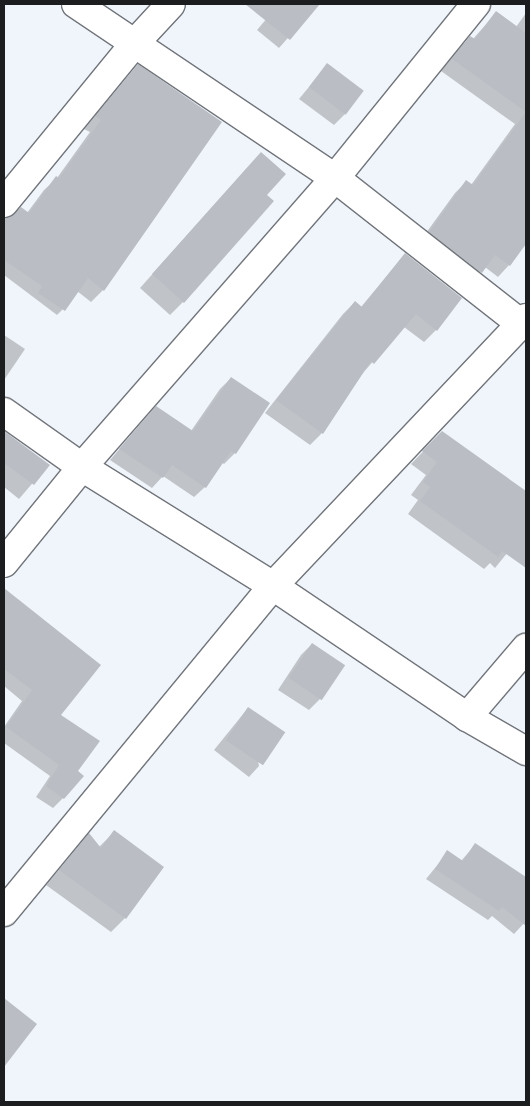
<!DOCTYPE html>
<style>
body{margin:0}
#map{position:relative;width:530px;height:1106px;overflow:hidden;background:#f0f5fb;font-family:Arial,sans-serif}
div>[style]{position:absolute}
.shadow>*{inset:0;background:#0003}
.building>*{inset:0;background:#babec4;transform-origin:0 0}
.roads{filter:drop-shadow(1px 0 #71757b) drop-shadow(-1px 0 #71757b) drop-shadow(0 1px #71757b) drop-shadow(0 -1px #71757b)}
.street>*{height:28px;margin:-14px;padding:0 14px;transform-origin:14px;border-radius:14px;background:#fff}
span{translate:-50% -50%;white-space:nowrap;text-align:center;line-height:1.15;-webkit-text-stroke:4px #fff;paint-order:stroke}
.frame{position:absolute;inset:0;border:5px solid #1c1d1f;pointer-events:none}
</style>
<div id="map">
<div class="shadow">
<i style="clip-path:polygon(279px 4px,318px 4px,279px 48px,257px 30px)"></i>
<i style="clip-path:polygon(496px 13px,516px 27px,526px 13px,526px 202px,503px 234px,509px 265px,498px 277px,485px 267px,469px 284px,418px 244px,455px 193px,466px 182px,471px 185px,515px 124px,441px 71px,459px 49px,470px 37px,473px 39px)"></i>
<i style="clip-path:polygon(327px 65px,345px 114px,334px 125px,299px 99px)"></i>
<i style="clip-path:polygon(138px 66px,103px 290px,91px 302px,77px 291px,69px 301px,4px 252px,4px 221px,27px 213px,44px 190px,57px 178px,90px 132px,84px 129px)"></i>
<i style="clip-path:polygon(248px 167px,183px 302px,170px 315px,140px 288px)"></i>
<i style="clip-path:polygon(405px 254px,436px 330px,424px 342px,404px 327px,361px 375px,322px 433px,310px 445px,265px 413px,343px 314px,355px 302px,361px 307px)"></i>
<i style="clip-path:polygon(4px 255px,68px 304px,57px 315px,4px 275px)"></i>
<i style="clip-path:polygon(4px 335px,25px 349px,4px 380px)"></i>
<i style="clip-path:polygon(231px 378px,268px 404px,235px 453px,224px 464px,221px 462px,205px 487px,194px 497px,163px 476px,152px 488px,110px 460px,145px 419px,191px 431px,220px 389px)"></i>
<i style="clip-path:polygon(442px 432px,526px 493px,526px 530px,495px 568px,490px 563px,484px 569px,408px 514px,418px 500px,411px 495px,426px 475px,411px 464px)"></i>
<i style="clip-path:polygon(4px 433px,48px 465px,19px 499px,4px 487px)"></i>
<i style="clip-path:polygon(19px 620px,59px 715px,77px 771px,63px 798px,53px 808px,36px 797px,50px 776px,4px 743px,4px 727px,22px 701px,4px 686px,4px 662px,7px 658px,4px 655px,4px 639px)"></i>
<i style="clip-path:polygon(312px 644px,343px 665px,320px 699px,309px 710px,278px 690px,301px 655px)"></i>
<i style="clip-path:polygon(248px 708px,259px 766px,249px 777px,214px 750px)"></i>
<i style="clip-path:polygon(114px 832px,125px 918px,111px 932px,46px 885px,89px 835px,99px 847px)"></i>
<i style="clip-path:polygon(475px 845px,526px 880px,526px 921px,514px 934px,492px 916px,488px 920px,426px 879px,448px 852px,461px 861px)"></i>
<i style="clip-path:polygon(4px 1000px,36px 1024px,4px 1065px)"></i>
</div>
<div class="building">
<i style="clip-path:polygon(245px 4px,320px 4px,290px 40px)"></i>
<i style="clip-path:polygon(496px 11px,526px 33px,526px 244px,510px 266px,495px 255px,482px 273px,429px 232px,466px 180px,473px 185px,526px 112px,452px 59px,470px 36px,475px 39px)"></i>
<i style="left:327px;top:63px;width:46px;height:30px;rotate:37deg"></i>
<i style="clip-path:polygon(138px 64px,222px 122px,104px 291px,88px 278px,65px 311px,38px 293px,42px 286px,4px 260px,4px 218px,10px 217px,21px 207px,29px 213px,56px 176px,59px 178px,101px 120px,95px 116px)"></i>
<i style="clip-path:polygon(261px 152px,286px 174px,267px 195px,274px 201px,184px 303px,152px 274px)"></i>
<i style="clip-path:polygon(405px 253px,462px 298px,437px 331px,416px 314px,374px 364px,371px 361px,323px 434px,276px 400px,355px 301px,362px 307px)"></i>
<i style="clip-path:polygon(231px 377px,270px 403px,236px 454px,231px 451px,206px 488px,172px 465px,163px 478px,119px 449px,156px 406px,193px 431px)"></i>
<i style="clip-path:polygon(4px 431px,50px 465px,34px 485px,4px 463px)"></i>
<i style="clip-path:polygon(442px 431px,526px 491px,526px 568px,502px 551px,498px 557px,420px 501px,430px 487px,423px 482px,437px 462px,422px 451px)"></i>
<i style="clip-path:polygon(4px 588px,101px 665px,61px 715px,100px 741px,78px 771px,84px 776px,64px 799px,46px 786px,59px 765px,6px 727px,32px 690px,4px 669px)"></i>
<i style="left:312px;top:643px;width:40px;height:42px;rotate:34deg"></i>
<i style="left:248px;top:707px;width:45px;height:40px;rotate:34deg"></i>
<i style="clip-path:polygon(114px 830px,164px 867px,126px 919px,59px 870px,89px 833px,101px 848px)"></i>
<i style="clip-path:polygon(475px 843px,526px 877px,526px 926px,502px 907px,499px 911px,435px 869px,447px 850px,463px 861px)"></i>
<i style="clip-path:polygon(4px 998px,37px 1024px,4px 1067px)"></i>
</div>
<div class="roads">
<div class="street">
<i style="left:76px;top:4px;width:312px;rotate:33.9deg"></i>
<i style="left:335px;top:178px;width:236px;rotate:38.1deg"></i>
<i style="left:521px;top:324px;width:8px;rotate:-50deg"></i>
<i style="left:4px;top:203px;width:205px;rotate:-50.7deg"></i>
<i style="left:134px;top:44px;width:54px;rotate:-47.2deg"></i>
<i style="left:4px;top:412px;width:95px;rotate:35.2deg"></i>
<i style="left:82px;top:467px;width:225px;rotate:31.9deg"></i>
<i style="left:273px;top:586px;width:361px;rotate:-46.6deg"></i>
<i style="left:521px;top:324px;width:5px;rotate:22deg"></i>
<i style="left:4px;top:563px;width:124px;rotate:-50.9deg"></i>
<i style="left:82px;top:467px;width:384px;rotate:-48.8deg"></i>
<i style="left:335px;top:178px;width:224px;rotate:-51deg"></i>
<i style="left:467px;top:717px;width:91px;rotate:-49.5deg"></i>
<i style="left:4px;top:912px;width:423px;rotate:-50.5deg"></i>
<i style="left:273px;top:586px;width:234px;rotate:34deg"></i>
<i style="left:467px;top:717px;width:68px;rotate:30deg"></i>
</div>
</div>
<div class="frame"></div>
</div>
